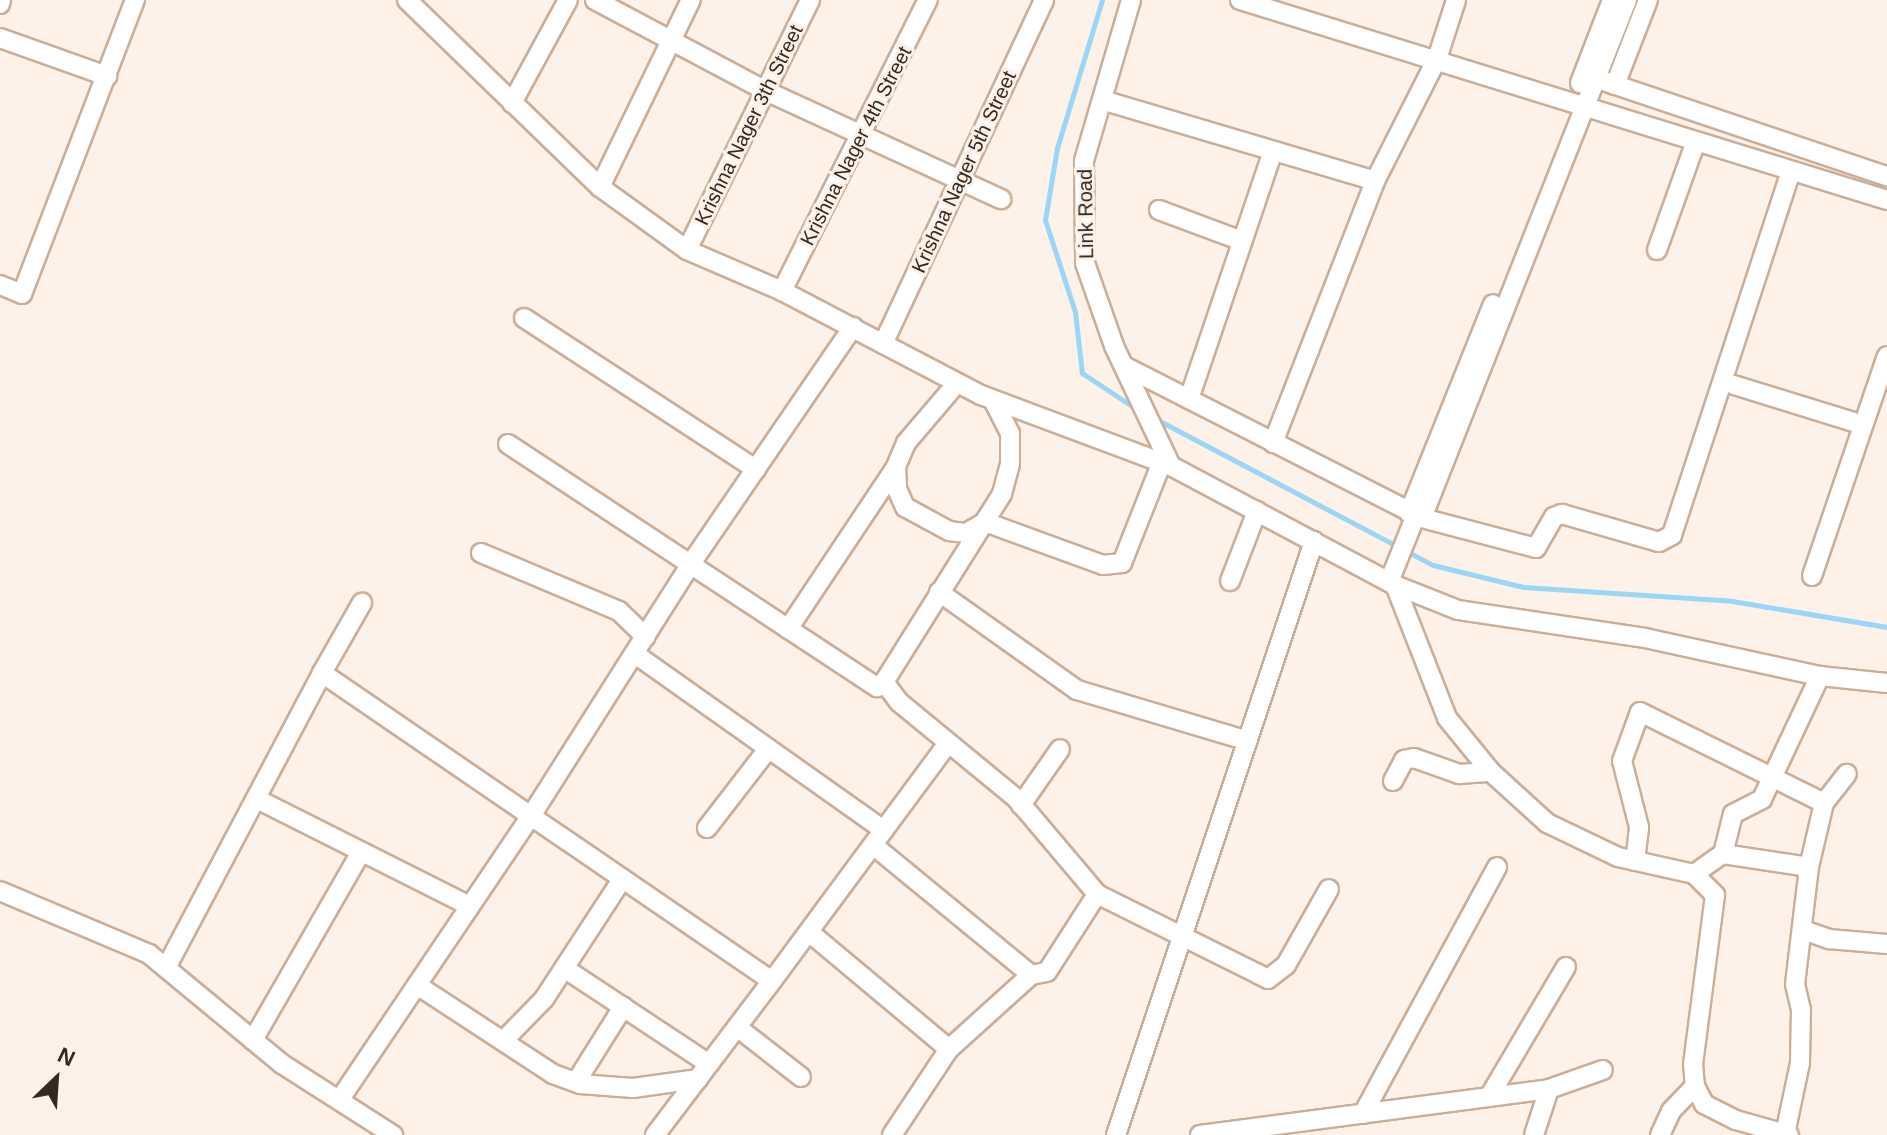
<!DOCTYPE html>
<style>
body{margin:0}
#map{position:relative;width:1887px;height:1135px;overflow:hidden;background:#fdf1e8;font-family:Arial,sans-serif}
div>[style]{position:absolute}
.stream>*{height:5px;margin:-2.5px;padding:0 2.5px;transform-origin:2.5px;border-radius:2.5px;background:#9ad6f6}
.roads{filter:drop-shadow(2px 0 #cbae98) drop-shadow(-2px 0 #cbae98) drop-shadow(0 2px #cbae98) drop-shadow(0 -2px #cbae98)}
.minor>*{height:18px;margin:-9px;padding:0 9px;transform-origin:9px;border-radius:9px;background:#fff}
span{translate:-50% -50%;white-space:nowrap;text-align:center;line-height:1.15;-webkit-text-stroke:6px #fdf1e8;paint-order:stroke}
.street-label{font-size:20px;color:#342921}
.north{position:absolute;left:16px;top:1039px;width:80px;height:80px;-webkit-text-stroke:6px #fdf1e8;paint-order:stroke;rotate:25deg;font-size:22px;font-weight:700;line-height:32px;text-align:center;color:#342921}
.north::after{content:'';display:block;margin:auto;width:28px;height:36px;background:#342921;clip-path:polygon(50% 0,100% 100%,50% 72%,0 100%)}
</style>
<div id="map">
<div class="stream">
<i style="left:1102px;top:0;width:155px;rotate:106.9deg"></i>
<i style="left:1057px;top:148px;width:73px;rotate:99.5deg"></i>
<i style="left:1045px;top:220px;width:97px;rotate:71.9deg"></i>
<i style="left:1075px;top:312px;width:61px;rotate:83.5deg"></i>
<i style="left:1082px;top:373px;width:67px;rotate:33.5deg"></i>
<i style="left:1154px;top:418px;width:315px;rotate:27.8deg"></i>
<i style="left:1433px;top:565px;width:93px;rotate:13.7deg"></i>
<i style="left:1523px;top:587px;width:209px;rotate:3.8deg"></i>
<i style="left:1732px;top:601px;width:157px;rotate:9.5deg"></i>
</div>
<div class="roads">
<div class="minor">
<i style="left:407px;top:0;width:269px;rotate:44.1deg"></i>
<i style="left:600px;top:187px;width:107px;rotate:35.9deg"></i>
<i style="left:687px;top:250px;width:103px;rotate:23.3deg"></i>
<i style="left:782px;top:291px;width:225px;rotate:27.6deg"></i>
<i style="left:981px;top:395px;width:203px;rotate:20.5deg"></i>
<i style="left:1171px;top:466px;width:254px;rotate:28deg"></i>
<i style="left:1395px;top:585px;width:143px;rotate:68.6deg"></i>
<i style="left:1447px;top:718px;width:70px;rotate:50.8deg"></i>
<i style="left:1491px;top:772px;width:76px;rotate:42.3deg"></i>
<i style="left:1547px;top:823px;width:79px;rotate:25.6deg"></i>
<i style="left:1618px;top:857px;width:78px;rotate:12.6deg"></i>
<i style="left:1694px;top:874px;width:30px;rotate:45deg"></i>
<i style="left:1715px;top:895px;width:170px;rotate:97.4deg"></i>
<i style="left:1693px;top:1064px;width:22px;rotate:85deg"></i>
<i style="left:1695px;top:1086px;width:20px;rotate:63deg"></i>
<i style="left:1704px;top:1104px;width:36px;rotate:27deg"></i>
<i style="left:1736px;top:1120px;width:55px;rotate:15.8deg"></i>
<i style="left:595px;top:0;width:194px;rotate:28deg"></i>
<i style="left:766px;top:91px;width:259px;rotate:24.7deg"></i>
<i style="left:1131px;top:0;width:168px;rotate:106.3deg"></i>
<i style="left:1084px;top:161px;width:102px;rotate:89.4deg"></i>
<i style="left:1085px;top:263px;width:88px;rotate:70.7deg"></i>
<i style="left:1114px;top:346px;width:133px;rotate:64.6deg"></i>
<i style="left:1240px;top:0;width:677px;rotate:17.18deg"></i>
<i style="left:0;top:4px;width:4px;rotate:-76deg"></i>
<i style="left:0;top:38px;width:114px;rotate:19.6deg"></i>
<i style="left:1595px;top:78px;width:308px;rotate:18.6deg"></i>
<i style="left:1580px;top:83px;width:89px;rotate:-68.9deg"></i>
<i style="left:1615px;top:85px;width:91px;rotate:-68.8deg"></i>
<i style="left:1102px;top:100px;width:285px;rotate:16.5deg"></i>
<i style="left:512px;top:103px;width:117px;rotate:-61.5deg"></i>
<i style="left:600px;top:187px;width:208px;rotate:-64.1deg"></i>
<i style="left:1159px;top:210px;width:89px;rotate:20.5deg"></i>
<i style="left:687px;top:250px;width:279px;rotate:-63.8deg"></i>
<i style="left:1657px;top:250px;width:113px;rotate:-70.3deg"></i>
<i style="left:0;top:285px;width:24px;rotate:22deg"></i>
<i style="left:22px;top:294px;width:315px;rotate:-69deg"></i>
<i style="left:782px;top:291px;width:326px;rotate:-63.4deg"></i>
<i style="left:524px;top:318px;width:277px;rotate:33.1deg"></i>
<i style="left:883px;top:344px;width:380px;rotate:-64.9deg"></i>
<i style="left:1124px;top:366px;width:335px;rotate:27deg"></i>
<i style="left:1422px;top:518px;width:118px;rotate:14.7deg"></i>
<i style="left:1536px;top:548px;width:36px;rotate:-60deg"></i>
<i style="left:1554px;top:517px;width:9px;rotate:-21deg"></i>
<i style="left:1562px;top:514px;width:101px;rotate:16.1deg"></i>
<i style="left:1659px;top:542px;width:15px;rotate:-28deg"></i>
<i style="left:1672px;top:535px;width:380px;rotate:-71.9deg"></i>
<i style="left:957px;top:383px;width:79px;rotate:130.4deg"></i>
<i style="left:906px;top:443px;width:26px;rotate:113deg"></i>
<i style="left:896px;top:467px;width:22px;rotate:87deg"></i>
<i style="left:897px;top:489px;width:20px;rotate:66deg"></i>
<i style="left:905px;top:507px;width:50px;rotate:28.6deg"></i>
<i style="left:949px;top:531px;width:17px;rotate:7deg"></i>
<i style="left:966px;top:533px;width:22px;rotate:-30deg"></i>
<i style="left:985px;top:522px;width:126px;rotate:20deg"></i>
<i style="left:1103px;top:565px;width:19px;rotate:-6deg"></i>
<i style="left:1122px;top:563px;width:109px;rotate:-68.4deg"></i>
<i style="left:1734px;top:385px;width:135px;rotate:17.2deg"></i>
<i style="left:1189px;top:399px;width:262px;rotate:-71.3deg"></i>
<i style="left:993px;top:400px;width:37px;rotate:63deg"></i>
<i style="left:1010px;top:433px;width:31px;rotate:90deg"></i>
<i style="left:1010px;top:464px;width:31px;rotate:105deg"></i>
<i style="left:1002px;top:494px;width:222px;rotate:122.1deg"></i>
<i style="left:884px;top:682px;width:25px;rotate:53deg"></i>
<i style="left:899px;top:702px;width:151px;rotate:39.4deg"></i>
<i style="left:1016px;top:798px;width:126px;rotate:49.8deg"></i>
<i style="left:1097px;top:894px;width:180px;rotate:26.4deg"></i>
<i style="left:1258px;top:974px;width:11px;rotate:27deg"></i>
<i style="left:1268px;top:979px;width:23px;rotate:-38deg"></i>
<i style="left:1286px;top:965px;width:87px;rotate:-60.5deg"></i>
<i style="left:1273px;top:443px;width:281px;rotate:-68.7deg"></i>
<i style="left:1375px;top:181px;width:137px;rotate:-63.1deg"></i>
<i style="left:1437px;top:59px;width:62px;rotate:-72.1deg"></i>
<i style="left:508px;top:444px;width:442px;rotate:33.4deg"></i>
<i style="left:877px;top:687px;width:9px;rotate:-36deg"></i>
<i style="left:1409px;top:513px;width:225px;rotate:-68.1deg"></i>
<i style="left:1422px;top:518px;width:557px;rotate:-68.41deg"></i>
<i style="left:481px;top:553px;width:150px;rotate:22.8deg"></i>
<i style="left:619px;top:611px;width:37px;rotate:44deg"></i>
<i style="left:1812px;top:576px;width:232px;rotate:-71.2deg"></i>
<i style="left:1230px;top:581px;width:75px;rotate:-68.9deg"></i>
<i style="left:1389px;top:582px;width:72px;rotate:-68.1deg"></i>
<i style="left:1395px;top:585px;width:68px;rotate:21.6deg"></i>
<i style="left:1458px;top:610px;width:189px;rotate:8.5deg"></i>
<i style="left:1645px;top:638px;width:179px;rotate:12.3deg"></i>
<i style="left:1820px;top:676px;width:67px;rotate:6deg"></i>
<i style="left:939px;top:592px;width:169px;rotate:35.4deg"></i>
<i style="left:1077px;top:690px;width:178px;rotate:16.6deg"></i>
<i style="left:788px;top:629px;width:195px;rotate:-56.3deg"></i>
<i style="left:635px;top:654px;width:305px;rotate:35.3deg"></i>
<i style="left:322px;top:673px;width:81px;rotate:-60.3deg"></i>
<i style="left:1393px;top:781px;width:24px;rotate:-62deg"></i>
<i style="left:1404px;top:760px;width:10px;rotate:-11deg"></i>
<i style="left:1414px;top:758px;width:48px;rotate:19.6deg"></i>
<i style="left:1459px;top:774px;width:32px;rotate:-4deg"></i>
<i style="left:257px;top:799px;width:238px;rotate:26.7deg"></i>
<i style="left:1021px;top:805px;width:68px;rotate:-55.1deg"></i>
<i style="left:707px;top:828px;width:100px;rotate:-52.3deg"></i>
<i style="left:873px;top:845px;width:205px;rotate:39.4deg"></i>
<i style="left:1031px;top:975px;width:16px;rotate:-11deg"></i>
<i style="left:1047px;top:972px;width:93px;rotate:-57.3deg"></i>
<i style="left:1723px;top:854px;width:41px;rotate:-76deg"></i>
<i style="left:1733px;top:814px;width:33px;rotate:-27deg"></i>
<i style="left:1762px;top:799px;width:136px;rotate:-64.8deg"></i>
<i style="left:1635px;top:861px;width:34px;rotate:-83deg"></i>
<i style="left:1639px;top:827px;width:68px;rotate:-104.4deg"></i>
<i style="left:1622px;top:761px;width:52px;rotate:-69.8deg"></i>
<i style="left:1640px;top:712px;width:205px;rotate:26.3deg"></i>
<i style="left:1809px;top:867px;width:66px;rotate:-76.8deg"></i>
<i style="left:1824px;top:803px;width:37px;rotate:-52deg"></i>
<i style="left:1694px;top:874px;width:35px;rotate:-35deg"></i>
<i style="left:1723px;top:854px;width:87px;rotate:8.6deg"></i>
<i style="left:1809px;top:867px;width:118px;rotate:96.8deg"></i>
<i style="left:1795px;top:984px;width:27px;rotate:77deg"></i>
<i style="left:1801px;top:1010px;width:53px;rotate:91.1deg"></i>
<i style="left:1800px;top:1063px;width:73px;rotate:101.9deg"></i>
<i style="left:0;top:891px;width:162px;rotate:22.9deg"></i>
<i style="left:149px;top:954px;width:173px;rotate:39.6deg"></i>
<i style="left:282px;top:1064px;width:132px;rotate:32.6deg"></i>
<i style="left:1803px;top:930px;width:28px;rotate:19deg"></i>
<i style="left:1829px;top:939px;width:58px;rotate:4.9deg"></i>
<i style="left:809px;top:932px;width:182px;rotate:39.9deg"></i>
<i style="left:949px;top:1049px;width:110px;rotate:-42.1deg"></i>
<i style="left:166px;top:968px;width:334px;rotate:-62.1deg"></i>
<i style="left:322px;top:673px;width:545px;rotate:34.39deg"></i>
<i style="left:772px;top:981px;width:296px;rotate:-53.5deg"></i>
<i style="left:564px;top:968px;width:174px;rotate:33.5deg"></i>
<i style="left:417px;top:985px;width:163px;rotate:33.2deg"></i>
<i style="left:553px;top:1074px;width:29px;rotate:20deg"></i>
<i style="left:580px;top:1084px;width:53px;rotate:4.3deg"></i>
<i style="left:633px;top:1088px;width:66px;rotate:-7.9deg"></i>
<i style="left:737px;top:1027px;width:81px;rotate:38deg"></i>
<i style="left:253px;top:1040px;width:217px;rotate:-60.1deg"></i>
<i style="left:503px;top:1041px;width:59px;rotate:-45.7deg"></i>
<i style="left:544px;top:999px;width:141px;rotate:-56.9deg"></i>
<i style="left:576px;top:1082px;width:89px;rotate:-57.9deg"></i>
<i style="left:1549px;top:1089px;width:57px;rotate:-19.4deg"></i>
<i style="left:1489px;top:1097px;width:151px;rotate:-59.4deg"></i>
<i style="left:340px;top:1099px;width:338px;rotate:-56deg"></i>
<i style="left:529px;top:819px;width:304px;rotate:-57.6deg"></i>
<i style="left:692px;top:562px;width:285px;rotate:-55.6deg"></i>
<i style="left:1363px;top:1114px;width:281px;rotate:-61.5deg"></i>
<i style="left:655px;top:1135px;width:193px;rotate:-52.8deg"></i>
<i style="left:892px;top:1135px;width:103px;rotate:-56.5deg"></i>
<i style="left:1116px;top:1135px;width:626px;rotate:-71.57deg"></i>
<i style="left:1200px;top:1135px;width:352px;rotate:-7.5deg"></i>
<i style="left:1549px;top:1089px;width:48px;rotate:108.1deg"></i>
<i style="left:1660px;top:1135px;width:26px;rotate:-65deg"></i>
<i style="left:1671px;top:1111px;width:35px;rotate:-46deg"></i>
</div>
</div>
<div class="street-label">
<span style="left:749px;top:125px;rotate:-64deg">Krishna Nager 3th Street</span>
<span style="left:856px;top:146px;rotate:-63deg">Krishna Nager 4th Street</span>
<span style="left:964px;top:172px;rotate:-65deg">Krishna Nager 5th Street</span>
<span style="left:1086px;top:214px;rotate:-91deg">Link Road</span>
</div>
<div class="north">N</div>
</div>
